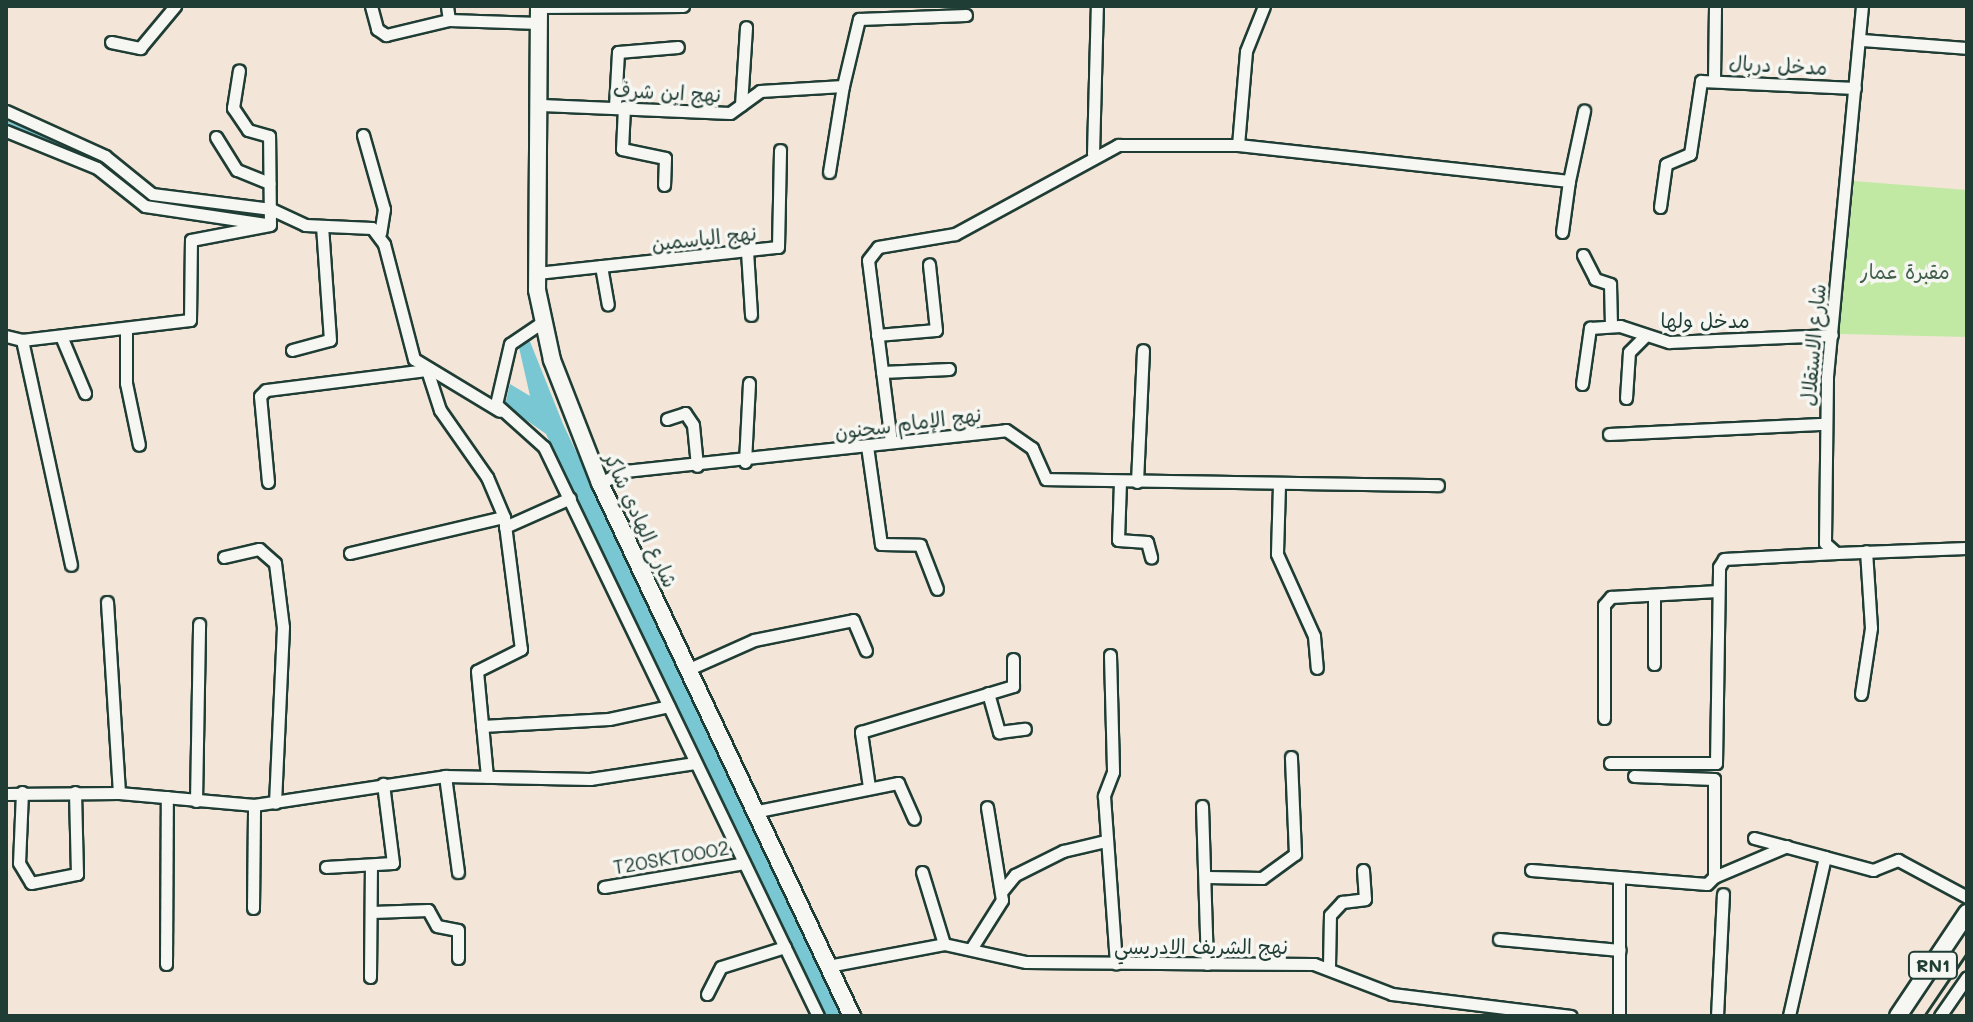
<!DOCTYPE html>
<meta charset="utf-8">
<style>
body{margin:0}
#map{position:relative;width:1973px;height:1022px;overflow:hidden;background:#f3e6d8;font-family:Mali,"Playpen Sans Arabic",sans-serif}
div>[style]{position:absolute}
.green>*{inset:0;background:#c2e9a4}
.water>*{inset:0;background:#78c7d3}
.stream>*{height:3px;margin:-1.5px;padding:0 1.5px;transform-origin:1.5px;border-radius:1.5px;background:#78c7d3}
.roads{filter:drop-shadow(2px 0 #1f3d34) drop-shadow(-2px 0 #1f3d34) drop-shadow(0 2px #1f3d34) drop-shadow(0 -2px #1f3d34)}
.street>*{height:11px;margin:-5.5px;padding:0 5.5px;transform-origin:5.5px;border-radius:5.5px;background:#f6f6f2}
.secondary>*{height:16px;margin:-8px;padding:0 8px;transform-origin:8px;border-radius:8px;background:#f6f6f2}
.primary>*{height:16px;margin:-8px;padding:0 8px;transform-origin:8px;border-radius:8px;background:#f6f6f2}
.rail>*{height:3px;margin:-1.5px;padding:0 1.5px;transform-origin:1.5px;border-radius:1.5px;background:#1f3d34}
span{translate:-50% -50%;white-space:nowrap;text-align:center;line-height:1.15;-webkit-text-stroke:7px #f6f6f2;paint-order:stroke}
.shield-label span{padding:2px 6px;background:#f6f6f2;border:2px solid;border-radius:6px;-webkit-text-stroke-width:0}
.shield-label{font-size:18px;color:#1f3d34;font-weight:700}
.street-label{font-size:20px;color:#1f3d34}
.park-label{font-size:20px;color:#405f4a}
.frame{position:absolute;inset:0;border:8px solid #1f3d34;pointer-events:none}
</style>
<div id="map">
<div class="green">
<i style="clip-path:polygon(1854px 181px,1967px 190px,1967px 337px,1839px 334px)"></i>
</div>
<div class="water">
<i style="clip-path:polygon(529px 339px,563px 424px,843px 1016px,821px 1016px,546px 434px,505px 405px,510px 384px,530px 396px,518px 343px)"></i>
</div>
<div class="stream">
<i style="left:6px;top:122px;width:94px;rotate:21.9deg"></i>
<i style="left:93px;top:157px;width:36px;rotate:39deg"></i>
<i style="left:145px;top:199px;width:21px;rotate:14deg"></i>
<i style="left:240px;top:215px;width:36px;rotate:6deg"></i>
</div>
<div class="roads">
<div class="street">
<i style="left:371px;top:6px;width:24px;rotate:75deg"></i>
<i style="left:377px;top:29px;width:11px;rotate:34deg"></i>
<i style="left:386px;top:35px;width:65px;rotate:-13.4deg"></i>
<i style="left:449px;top:20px;width:90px;rotate:1.9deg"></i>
<i style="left:447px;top:6px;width:14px;rotate:82deg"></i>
<i style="left:1862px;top:6px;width:374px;rotate:95.4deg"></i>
<i style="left:1827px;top:378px;width:165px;rotate:90.7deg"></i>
<i style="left:1825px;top:543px;width:15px;rotate:42deg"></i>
<i style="left:1836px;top:553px;width:131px;rotate:-2.2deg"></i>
<i style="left:539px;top:7px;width:144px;rotate:-0.4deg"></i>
<i style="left:1861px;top:40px;width:106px;rotate:4.3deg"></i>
<i style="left:111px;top:42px;width:30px;rotate:12deg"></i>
<i style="left:140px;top:48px;width:55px;rotate:-50.2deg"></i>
<i style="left:1714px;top:79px;width:73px;rotate:-89.2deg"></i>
<i style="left:541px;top:105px;width:189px;rotate:2.4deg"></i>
<i style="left:730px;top:113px;width:37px;rotate:-36deg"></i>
<i style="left:760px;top:91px;width:83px;rotate:-3.4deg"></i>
<i style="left:843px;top:86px;width:69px;rotate:-76.6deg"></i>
<i style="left:859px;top:19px;width:107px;rotate:-2.1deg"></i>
<i style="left:741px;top:105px;width:78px;rotate:-86.3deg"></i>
<i style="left:615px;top:106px;width:54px;rotate:-86.8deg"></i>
<i style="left:618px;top:52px;width:60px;rotate:-4.8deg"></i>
<i style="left:624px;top:107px;width:42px;rotate:92.7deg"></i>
<i style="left:622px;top:149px;width:44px;rotate:11.8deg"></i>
<i style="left:665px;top:158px;width:27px;rotate:92deg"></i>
<i style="left:6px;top:111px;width:109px;rotate:24.4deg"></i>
<i style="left:105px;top:156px;width:60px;rotate:39deg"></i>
<i style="left:152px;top:194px;width:120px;rotate:7.2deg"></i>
<i style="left:271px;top:209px;width:38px;rotate:25deg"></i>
<i style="left:305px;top:225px;width:67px;rotate:2.6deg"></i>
<i style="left:372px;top:228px;width:20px;rotate:53deg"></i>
<i style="left:384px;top:244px;width:119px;rotate:75.4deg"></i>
<i style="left:414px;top:359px;width:100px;rotate:31.2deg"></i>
<i style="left:6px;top:131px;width:98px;rotate:22.1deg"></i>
<i style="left:97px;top:168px;width:61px;rotate:38.4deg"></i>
<i style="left:145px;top:206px;width:122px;rotate:8.5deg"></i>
<i style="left:363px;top:135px;width:77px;rotate:74.2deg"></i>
<i style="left:384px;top:209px;width:24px;rotate:99deg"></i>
<i style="left:216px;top:137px;width:39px;rotate:58deg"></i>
<i style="left:237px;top:170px;width:35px;rotate:22deg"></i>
<i style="left:1238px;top:145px;width:94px;rotate:-85.1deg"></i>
<i style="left:1246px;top:51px;width:48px;rotate:-68.2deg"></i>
<i style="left:1093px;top:154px;width:148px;rotate:-88.5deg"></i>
<i style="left:829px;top:172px;width:87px;rotate:-80.8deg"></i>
<i style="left:1660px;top:207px;width:43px;rotate:-82.1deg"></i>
<i style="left:1666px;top:164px;width:26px;rotate:-23deg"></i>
<i style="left:1690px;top:154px;width:74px;rotate:-81.4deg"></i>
<i style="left:1701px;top:81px;width:154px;rotate:2.6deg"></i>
<i style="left:1562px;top:232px;width:51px;rotate:-82.2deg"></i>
<i style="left:747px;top:251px;width:64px;rotate:86.4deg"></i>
<i style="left:1583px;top:255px;width:27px;rotate:63deg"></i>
<i style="left:1595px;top:279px;width:16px;rotate:18deg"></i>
<i style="left:1610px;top:284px;width:42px;rotate:88.6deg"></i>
<i style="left:601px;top:266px;width:39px;rotate:80deg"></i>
<i style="left:537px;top:273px;width:242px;rotate:-6.2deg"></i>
<i style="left:778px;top:247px;width:97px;rotate:-88.8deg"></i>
<i style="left:541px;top:323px;width:37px;rotate:146deg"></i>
<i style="left:510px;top:344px;width:62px;rotate:103.1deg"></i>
<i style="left:496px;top:404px;width:64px;rotate:41.9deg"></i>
<i style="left:544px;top:447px;width:632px;rotate:64.29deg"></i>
<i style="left:126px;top:331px;width:52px;rotate:90deg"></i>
<i style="left:126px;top:383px;width:63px;rotate:78.2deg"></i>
<i style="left:877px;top:335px;width:59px;rotate:-4.8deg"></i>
<i style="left:936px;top:330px;width:66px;rotate:-96.1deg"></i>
<i style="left:6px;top:336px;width:16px;rotate:14deg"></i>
<i style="left:22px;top:340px;width:169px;rotate:-6.8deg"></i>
<i style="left:190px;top:320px;width:80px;rotate:-89.3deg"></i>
<i style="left:191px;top:240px;width:80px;rotate:-10.8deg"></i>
<i style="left:270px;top:225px;width:89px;rotate:-90.6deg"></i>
<i style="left:269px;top:136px;width:22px;rotate:-164deg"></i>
<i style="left:248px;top:130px;width:27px;rotate:-124deg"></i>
<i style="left:233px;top:108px;width:38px;rotate:-81deg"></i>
<i style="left:61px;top:336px;width:62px;rotate:67.2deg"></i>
<i style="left:22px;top:340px;width:230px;rotate:77.7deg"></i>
<i style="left:292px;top:350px;width:39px;rotate:-15deg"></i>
<i style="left:330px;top:340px;width:113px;rotate:-94deg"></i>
<i style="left:427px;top:370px;width:42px;rotate:72deg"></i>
<i style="left:440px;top:410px;width:82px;rotate:55deg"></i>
<i style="left:487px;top:477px;width:43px;rotate:67deg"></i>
<i style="left:504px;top:517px;width:133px;rotate:82.7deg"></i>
<i style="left:521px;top:649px;width:49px;rotate:153.4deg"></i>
<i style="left:477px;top:671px;width:106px;rotate:84.6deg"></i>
<i style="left:882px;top:372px;width:67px;rotate:-2.6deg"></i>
<i style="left:1582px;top:384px;width:57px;rotate:-81.9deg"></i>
<i style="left:1590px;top:328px;width:30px;rotate:-4deg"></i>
<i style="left:1620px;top:326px;width:52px;rotate:18.1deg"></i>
<i style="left:1669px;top:342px;width:163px;rotate:-2.5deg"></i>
<i style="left:1626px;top:398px;width:46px;rotate:-86.3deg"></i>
<i style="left:1629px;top:352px;width:23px;rotate:-45deg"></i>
<i style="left:667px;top:419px;width:19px;rotate:-18deg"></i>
<i style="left:685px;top:413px;width:14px;rotate:56deg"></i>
<i style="left:693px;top:425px;width:41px;rotate:84.4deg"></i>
<i style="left:1609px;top:434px;width:216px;rotate:-2.7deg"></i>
<i style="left:891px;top:442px;width:183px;rotate:-97.2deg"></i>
<i style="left:868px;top:260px;width:16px;rotate:-52deg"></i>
<i style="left:878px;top:247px;width:78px;rotate:-9.6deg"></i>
<i style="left:955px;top:234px;width:186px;rotate:-28.6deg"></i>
<i style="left:1118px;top:145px;width:120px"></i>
<i style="left:1238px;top:145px;width:333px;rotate:6.2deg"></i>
<i style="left:1569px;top:181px;width:72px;rotate:-77.9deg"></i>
<i style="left:867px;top:446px;width:99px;rotate:81.9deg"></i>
<i style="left:881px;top:544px;width:39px;rotate:1deg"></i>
<i style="left:920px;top:545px;width:47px;rotate:68.9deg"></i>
<i style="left:745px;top:462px;width:79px;rotate:-87.1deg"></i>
<i style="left:268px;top:482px;width:86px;rotate:-95.3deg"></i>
<i style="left:260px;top:396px;width:8px;rotate:-45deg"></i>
<i style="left:266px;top:390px;width:162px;rotate:-7.1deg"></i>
<i style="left:1120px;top:482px;width:58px;rotate:92deg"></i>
<i style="left:1118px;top:540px;width:29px;rotate:4deg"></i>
<i style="left:1147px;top:542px;width:16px;rotate:75deg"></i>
<i style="left:1137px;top:482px;width:132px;rotate:-87.4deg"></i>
<i style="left:600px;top:483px;width:28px;rotate:-26deg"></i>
<i style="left:625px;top:471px;width:383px;rotate:-6.1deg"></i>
<i style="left:1006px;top:430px;width:32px;rotate:35deg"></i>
<i style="left:1032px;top:448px;width:34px;rotate:66deg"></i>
<i style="left:1046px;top:479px;width:392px;rotate:0.9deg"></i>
<i style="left:1279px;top:485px;width:69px;rotate:91.7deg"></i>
<i style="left:1277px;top:554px;width:90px;rotate:65.7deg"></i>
<i style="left:1314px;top:636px;width:32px;rotate:85deg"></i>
<i style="left:505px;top:527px;width:71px;rotate:-24deg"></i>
<i style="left:350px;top:553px;width:158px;rotate:-13.2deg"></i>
<i style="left:224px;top:557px;width:36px;rotate:-13deg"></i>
<i style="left:259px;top:549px;width:21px;rotate:41deg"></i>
<i style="left:275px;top:563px;width:64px;rotate:82.9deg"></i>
<i style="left:283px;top:627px;width:176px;rotate:92.6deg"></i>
<i style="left:107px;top:602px;width:191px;rotate:86.4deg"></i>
<i style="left:1110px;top:655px;width:117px;rotate:88.5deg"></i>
<i style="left:1113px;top:772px;width:26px;rotate:111deg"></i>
<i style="left:1104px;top:796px;width:168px;rotate:85.9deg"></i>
<i style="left:1654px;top:664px;width:69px;rotate:-90deg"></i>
<i style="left:689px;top:669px;width:71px;rotate:-24deg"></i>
<i style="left:754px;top:640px;width:101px;rotate:-11.4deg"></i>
<i style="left:853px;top:620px;width:33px;rotate:67deg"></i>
<i style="left:988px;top:693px;width:41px;rotate:74.2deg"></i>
<i style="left:999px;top:732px;width:26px;rotate:-7deg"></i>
<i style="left:1861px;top:694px;width:67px;rotate:-81.4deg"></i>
<i style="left:1871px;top:628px;width:77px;rotate:-93.7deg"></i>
<i style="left:1604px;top:718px;width:113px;rotate:-90deg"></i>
<i style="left:1604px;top:605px;width:11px;rotate:-49deg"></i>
<i style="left:1611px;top:597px;width:107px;rotate:-3.2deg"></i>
<i style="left:482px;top:726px;width:127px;rotate:-3.2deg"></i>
<i style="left:609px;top:719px;width:61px;rotate:-12.2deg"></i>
<i style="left:1610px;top:763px;width:106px"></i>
<i style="left:1716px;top:763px;width:196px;rotate:-89.1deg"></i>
<i style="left:1719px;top:567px;width:9px;rotate:-58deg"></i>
<i style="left:1724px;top:559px;width:112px;rotate:-3.1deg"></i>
<i style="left:445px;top:776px;width:97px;rotate:82.3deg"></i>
<i style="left:869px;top:787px;width:56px;rotate:-98.3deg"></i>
<i style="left:861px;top:732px;width:159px;rotate:-16.8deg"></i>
<i style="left:1013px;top:686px;width:27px;rotate:-90deg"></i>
<i style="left:22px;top:792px;width:71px;rotate:92.4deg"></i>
<i style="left:19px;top:863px;width:23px;rotate:59deg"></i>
<i style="left:31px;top:883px;width:47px;rotate:-11.1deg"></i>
<i style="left:77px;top:874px;width:82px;rotate:-91.4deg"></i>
<i style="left:6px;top:794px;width:113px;rotate:-0.5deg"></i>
<i style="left:119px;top:793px;width:136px;rotate:5.1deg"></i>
<i style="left:254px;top:805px;width:193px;rotate:-8.6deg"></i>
<i style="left:445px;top:776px;width:145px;rotate:1.2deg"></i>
<i style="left:590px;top:779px;width:106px;rotate:-8.7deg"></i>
<i style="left:196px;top:801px;width:177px;rotate:-89deg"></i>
<i style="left:1202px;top:806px;width:158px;rotate:88.2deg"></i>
<i style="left:758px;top:811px;width:143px;rotate:-11.3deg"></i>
<i style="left:898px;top:783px;width:39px;rotate:66deg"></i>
<i style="left:1754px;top:838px;width:73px;rotate:15deg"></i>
<i style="left:1825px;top:857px;width:163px;rotate:102.8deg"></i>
<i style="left:1825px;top:857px;width:50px;rotate:15.2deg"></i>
<i style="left:1873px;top:870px;width:27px;rotate:-22deg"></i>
<i style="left:1898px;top:860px;width:78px;rotate:28.2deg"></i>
<i style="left:326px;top:867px;width:67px;rotate:-3.4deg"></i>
<i style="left:393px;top:863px;width:80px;rotate:-97.2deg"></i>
<i style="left:1531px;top:870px;width:88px;rotate:4.5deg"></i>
<i style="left:1619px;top:877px;width:139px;rotate:90deg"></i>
<i style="left:922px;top:872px;width:75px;rotate:73deg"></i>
<i style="left:1207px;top:877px;width:55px;rotate:1deg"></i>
<i style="left:1262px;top:878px;width:41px;rotate:-36deg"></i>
<i style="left:1295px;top:854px;width:97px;rotate:-92.4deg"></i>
<i style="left:1619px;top:877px;width:88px;rotate:4.5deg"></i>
<i style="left:1707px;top:884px;width:10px;rotate:-45deg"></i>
<i style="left:1714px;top:877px;width:98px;rotate:-90deg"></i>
<i style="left:1714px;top:779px;width:80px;rotate:-177.9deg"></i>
<i style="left:1714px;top:877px;width:79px;rotate:-23deg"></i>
<i style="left:604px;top:887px;width:142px;rotate:-9.7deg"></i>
<i style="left:1002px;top:891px;width:21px;rotate:-51deg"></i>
<i style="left:1015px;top:875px;width:54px;rotate:-26.6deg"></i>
<i style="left:1063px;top:851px;width:43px;rotate:-13.4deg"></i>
<i style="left:253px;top:908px;width:103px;rotate:-89.4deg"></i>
<i style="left:372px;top:912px;width:56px;rotate:-2deg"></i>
<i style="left:428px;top:910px;width:18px;rotate:61deg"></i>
<i style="left:437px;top:926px;width:21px;rotate:11deg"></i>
<i style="left:458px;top:930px;width:28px;rotate:90deg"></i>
<i style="left:1499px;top:939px;width:121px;rotate:5.2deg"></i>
<i style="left:971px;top:949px;width:58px;rotate:-57.7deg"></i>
<i style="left:1002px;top:900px;width:94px;rotate:-99.2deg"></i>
<i style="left:166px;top:964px;width:167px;rotate:-89.7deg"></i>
<i style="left:828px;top:966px;width:118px;rotate:-10.7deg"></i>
<i style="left:944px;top:944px;width:84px;rotate:12.4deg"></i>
<i style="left:1026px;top:962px;width:288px;rotate:0.4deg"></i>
<i style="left:1314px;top:964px;width:84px;rotate:21deg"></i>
<i style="left:1392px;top:994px;width:180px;rotate:7deg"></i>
<i style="left:1329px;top:966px;width:51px;rotate:-88.9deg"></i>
<i style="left:1330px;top:915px;width:18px;rotate:-47deg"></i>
<i style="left:1342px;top:902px;width:23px;rotate:-7deg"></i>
<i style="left:1365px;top:899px;width:29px;rotate:-94deg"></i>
<i style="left:370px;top:977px;width:110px;rotate:-89.5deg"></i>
<i style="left:707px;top:994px;width:30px;rotate:-63deg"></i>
<i style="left:721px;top:967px;width:67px;rotate:-17.4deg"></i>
<i style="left:1717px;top:1016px;width:122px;rotate:-87.2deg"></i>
<i style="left:1940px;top:1016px;width:47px;rotate:-55.3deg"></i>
</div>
<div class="secondary">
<i style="left:539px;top:6px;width:284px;rotate:90.4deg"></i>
<i style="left:537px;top:290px;width:72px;rotate:77.9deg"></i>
<i style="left:552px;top:360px;width:132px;rotate:68.7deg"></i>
<i style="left:600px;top:483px;width:590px;rotate:64.7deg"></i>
</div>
<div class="primary">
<i style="left:1898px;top:1016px;width:124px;rotate:-56.2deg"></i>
</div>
</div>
<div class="rail">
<i style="left:1924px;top:1016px;width:76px;rotate:-55.7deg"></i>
</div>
<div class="shield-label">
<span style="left:1933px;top:965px">RN1</span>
</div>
<div class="street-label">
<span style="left:1778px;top:65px;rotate:3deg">مدخل دربال</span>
<span style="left:667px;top:92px;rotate:3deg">نهج ابن شرف</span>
<span style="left:704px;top:238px;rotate:-6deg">نهج الياسمين</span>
<span style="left:1705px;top:320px">مدخل ولها</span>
<span style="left:1813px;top:345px;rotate:-85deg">شارع الاستقلال</span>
<span style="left:908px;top:423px;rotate:-7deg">نهج الإمام سحنون</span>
<span style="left:641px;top:520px;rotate:65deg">شارع الهادي شاكر</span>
<span style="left:671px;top:857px;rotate:-10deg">T20SKT0002</span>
<span style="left:1201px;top:946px">نهج الشريف الادريسي</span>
</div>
<div class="park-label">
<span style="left:1905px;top:271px">مقبرة عمار</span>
</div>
<div class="frame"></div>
</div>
